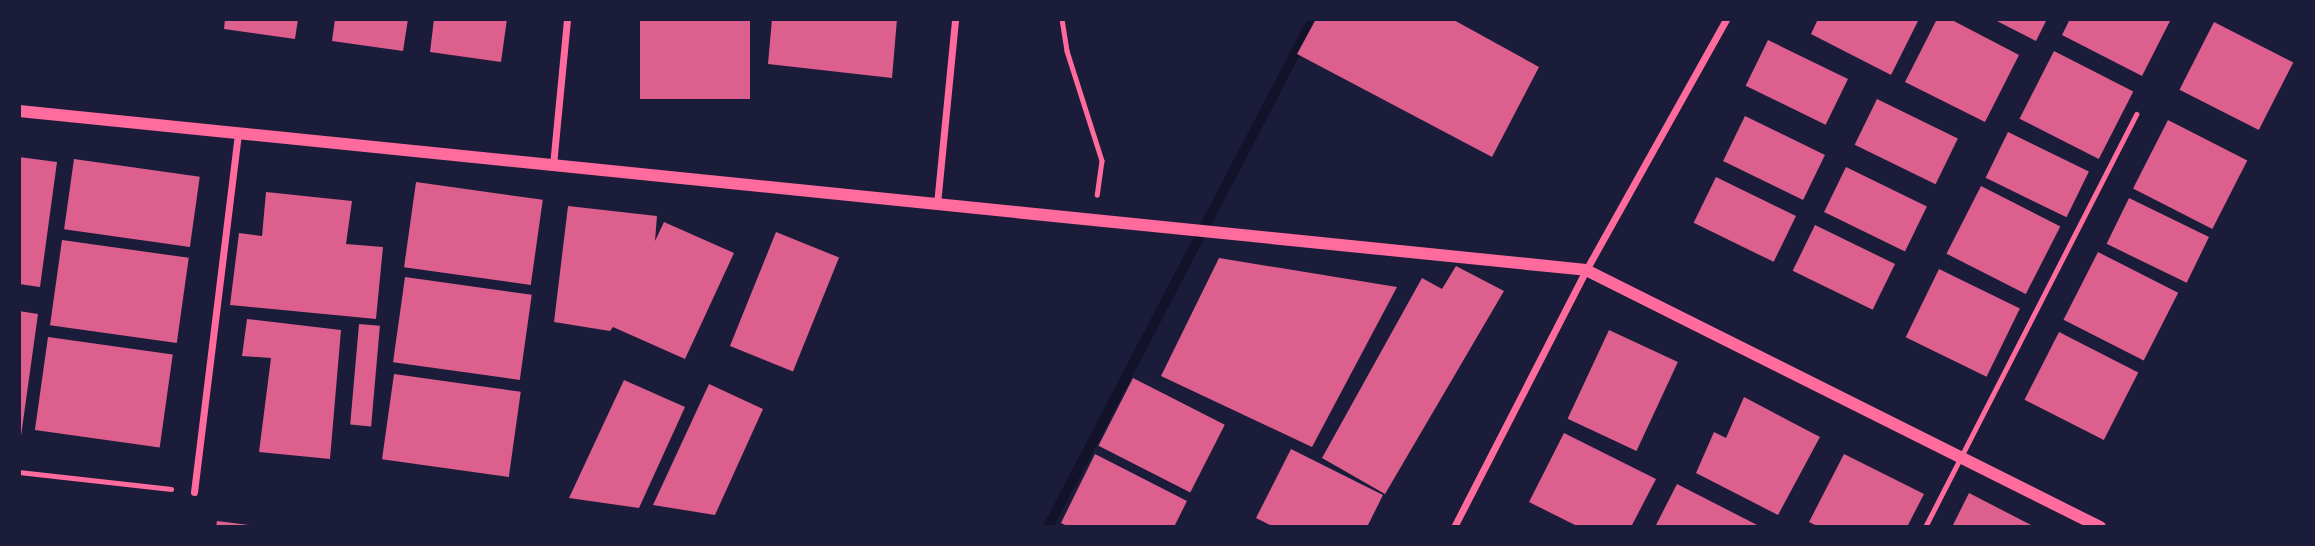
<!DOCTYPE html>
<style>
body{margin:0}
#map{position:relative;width:2315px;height:546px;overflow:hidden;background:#1b1b3a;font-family:Raleway,sans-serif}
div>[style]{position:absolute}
.stream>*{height:10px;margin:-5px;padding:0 5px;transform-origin:5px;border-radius:5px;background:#12122b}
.building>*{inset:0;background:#dd5f8e;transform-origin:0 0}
.path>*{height:4.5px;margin:-2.25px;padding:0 2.25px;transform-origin:2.25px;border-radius:2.25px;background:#ff6b9d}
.service>*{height:5px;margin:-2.5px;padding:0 2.5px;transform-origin:2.5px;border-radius:2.5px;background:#ff6b9d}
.minor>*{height:7px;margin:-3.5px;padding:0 3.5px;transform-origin:3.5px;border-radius:3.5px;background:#ff6b9d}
.tertiary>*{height:12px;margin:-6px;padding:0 6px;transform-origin:6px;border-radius:6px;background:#ff6b9d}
span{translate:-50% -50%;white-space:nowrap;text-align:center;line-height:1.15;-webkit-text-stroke:6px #1b1b3a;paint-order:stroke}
.frame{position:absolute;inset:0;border:21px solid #1b1b3a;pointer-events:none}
</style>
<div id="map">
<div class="stream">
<i style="left:1048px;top:527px;width:573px;rotate:-62.45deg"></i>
</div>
<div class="building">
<i style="clip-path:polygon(225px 19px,298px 19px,295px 39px,224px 29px)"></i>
<i style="clip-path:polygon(335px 19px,408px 19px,403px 51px,332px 41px)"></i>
<i style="clip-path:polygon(434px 19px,507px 19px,501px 62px,430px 52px)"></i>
<i style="left:640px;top:19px;width:110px;height:80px"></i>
<i style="clip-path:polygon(772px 19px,897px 19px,892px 78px,768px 64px)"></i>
<i style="clip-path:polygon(1316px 19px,1452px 19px,1539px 67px,1492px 157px,1297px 54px)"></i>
<i style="clip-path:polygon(1818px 19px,1919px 19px,1891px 75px,1811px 34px)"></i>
<i style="clip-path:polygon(1937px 19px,1950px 19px,2019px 55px,1985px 122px,1905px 82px)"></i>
<i style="clip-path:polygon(1993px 19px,2047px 19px,2036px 41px)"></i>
<i style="clip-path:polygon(2070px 19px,2171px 19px,2142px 76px,2062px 35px)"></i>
<i style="left:2214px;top:22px;width:89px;height:76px;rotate:27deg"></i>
<i style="left:1768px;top:40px;width:89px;height:51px;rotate:26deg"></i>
<i style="left:2054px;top:51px;width:89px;height:76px;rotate:27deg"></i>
<i style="left:1877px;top:99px;width:90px;height:51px;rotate:26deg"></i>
<i style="left:1745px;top:116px;width:89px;height:50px;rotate:26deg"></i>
<i style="left:2168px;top:120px;width:89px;height:77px;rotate:27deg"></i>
<i style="left:2008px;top:132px;width:90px;height:51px;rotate:26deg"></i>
<i style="clip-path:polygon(19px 157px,57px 162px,40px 287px,19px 284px)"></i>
<i style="left:74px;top:159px;width:127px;height:71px;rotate:8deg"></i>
<i style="left:1846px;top:167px;width:90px;height:50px;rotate:26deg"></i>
<i style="left:1716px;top:177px;width:89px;height:51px;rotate:26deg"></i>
<i style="left:416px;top:182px;width:128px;height:86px;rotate:8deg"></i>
<i style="left:1981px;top:186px;width:89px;height:76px;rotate:27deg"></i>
<i style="clip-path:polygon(266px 192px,352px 201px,346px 244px,383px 247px,376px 319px,230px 305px,239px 233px,262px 236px)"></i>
<i style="left:2129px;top:198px;width:89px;height:51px;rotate:26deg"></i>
<i style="clip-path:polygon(568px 206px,657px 216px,655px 241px,664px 222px,734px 253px,685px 359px,613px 327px,610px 331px,554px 322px)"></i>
<i style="left:1815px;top:225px;width:89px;height:51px;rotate:26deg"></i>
<i style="left:776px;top:232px;width:68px;height:123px;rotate:22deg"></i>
<i style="left:62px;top:240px;width:128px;height:86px;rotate:8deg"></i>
<i style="left:2098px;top:252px;width:90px;height:76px;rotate:27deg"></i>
<i style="clip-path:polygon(1219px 258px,1397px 287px,1312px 447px,1161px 376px)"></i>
<i style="clip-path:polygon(1456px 266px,1504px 291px,1385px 494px,1322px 458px,1422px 278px,1442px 289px)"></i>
<i style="left:1939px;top:269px;width:90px;height:76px;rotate:26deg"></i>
<i style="left:405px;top:277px;width:128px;height:86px;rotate:8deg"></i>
<i style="clip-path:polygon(19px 311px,38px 314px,21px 436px,19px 435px)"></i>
<i style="clip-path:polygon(247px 319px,341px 330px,330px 459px,259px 452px,271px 358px,242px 356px)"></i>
<i style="left:359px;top:324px;width:21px;height:101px;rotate:5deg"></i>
<i style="left:1609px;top:330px;width:76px;height:98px;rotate:25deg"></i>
<i style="left:2059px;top:332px;width:89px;height:76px;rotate:27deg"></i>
<i style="left:48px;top:337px;width:126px;height:94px;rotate:8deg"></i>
<i style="left:394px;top:374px;width:128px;height:86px;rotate:8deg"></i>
<i style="left:1133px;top:378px;width:103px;height:76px;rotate:27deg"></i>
<i style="clip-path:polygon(624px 380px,685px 407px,639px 508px,569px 498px)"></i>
<i style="clip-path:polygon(709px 384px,763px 409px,715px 515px,653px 505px)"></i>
<i style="clip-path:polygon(1744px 397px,1820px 437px,1778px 515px,1696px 473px,1714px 432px,1726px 438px)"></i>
<i style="clip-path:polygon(1564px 433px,1656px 479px,1631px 527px,1579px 527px,1529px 502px)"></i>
<i style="clip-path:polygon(1291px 449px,1383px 495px,1367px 527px,1274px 527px,1256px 518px)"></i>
<i style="clip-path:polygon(1095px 454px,1187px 501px,1174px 527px,1069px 527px,1061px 523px)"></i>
<i style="clip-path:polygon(1844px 454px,1924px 494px,1907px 527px,1819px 527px,1809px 522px)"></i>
<i style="clip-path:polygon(1677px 484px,1761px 527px,1655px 527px)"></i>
<i style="clip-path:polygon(1969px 493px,2035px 527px,1952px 527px)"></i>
<i style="clip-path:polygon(217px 521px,249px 525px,249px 527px,216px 527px)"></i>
</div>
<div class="path">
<i style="left:1062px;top:19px;width:32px;rotate:81deg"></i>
<i style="left:1067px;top:51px;width:115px;rotate:72.3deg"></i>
<i style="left:1102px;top:161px;width:34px;rotate:98deg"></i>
<i style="left:19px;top:472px;width:153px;rotate:6.4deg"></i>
</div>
<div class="service">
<i style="left:1925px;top:527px;width:464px;rotate:-62.9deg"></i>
</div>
<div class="minor">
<i style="left:553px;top:165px;width:147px;rotate:-84.5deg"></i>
<i style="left:937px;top:204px;width:186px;rotate:-84.4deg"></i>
<i style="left:194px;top:492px;width:362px;rotate:-83deg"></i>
<i style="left:1454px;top:527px;width:289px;rotate:-62.8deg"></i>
<i style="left:1586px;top:270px;width:287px;rotate:-60.8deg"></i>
</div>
<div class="tertiary">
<i style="left:19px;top:111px;width:1575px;rotate:5.79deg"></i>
<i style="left:1586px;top:270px;width:575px;rotate:26.57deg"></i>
</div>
<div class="frame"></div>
</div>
